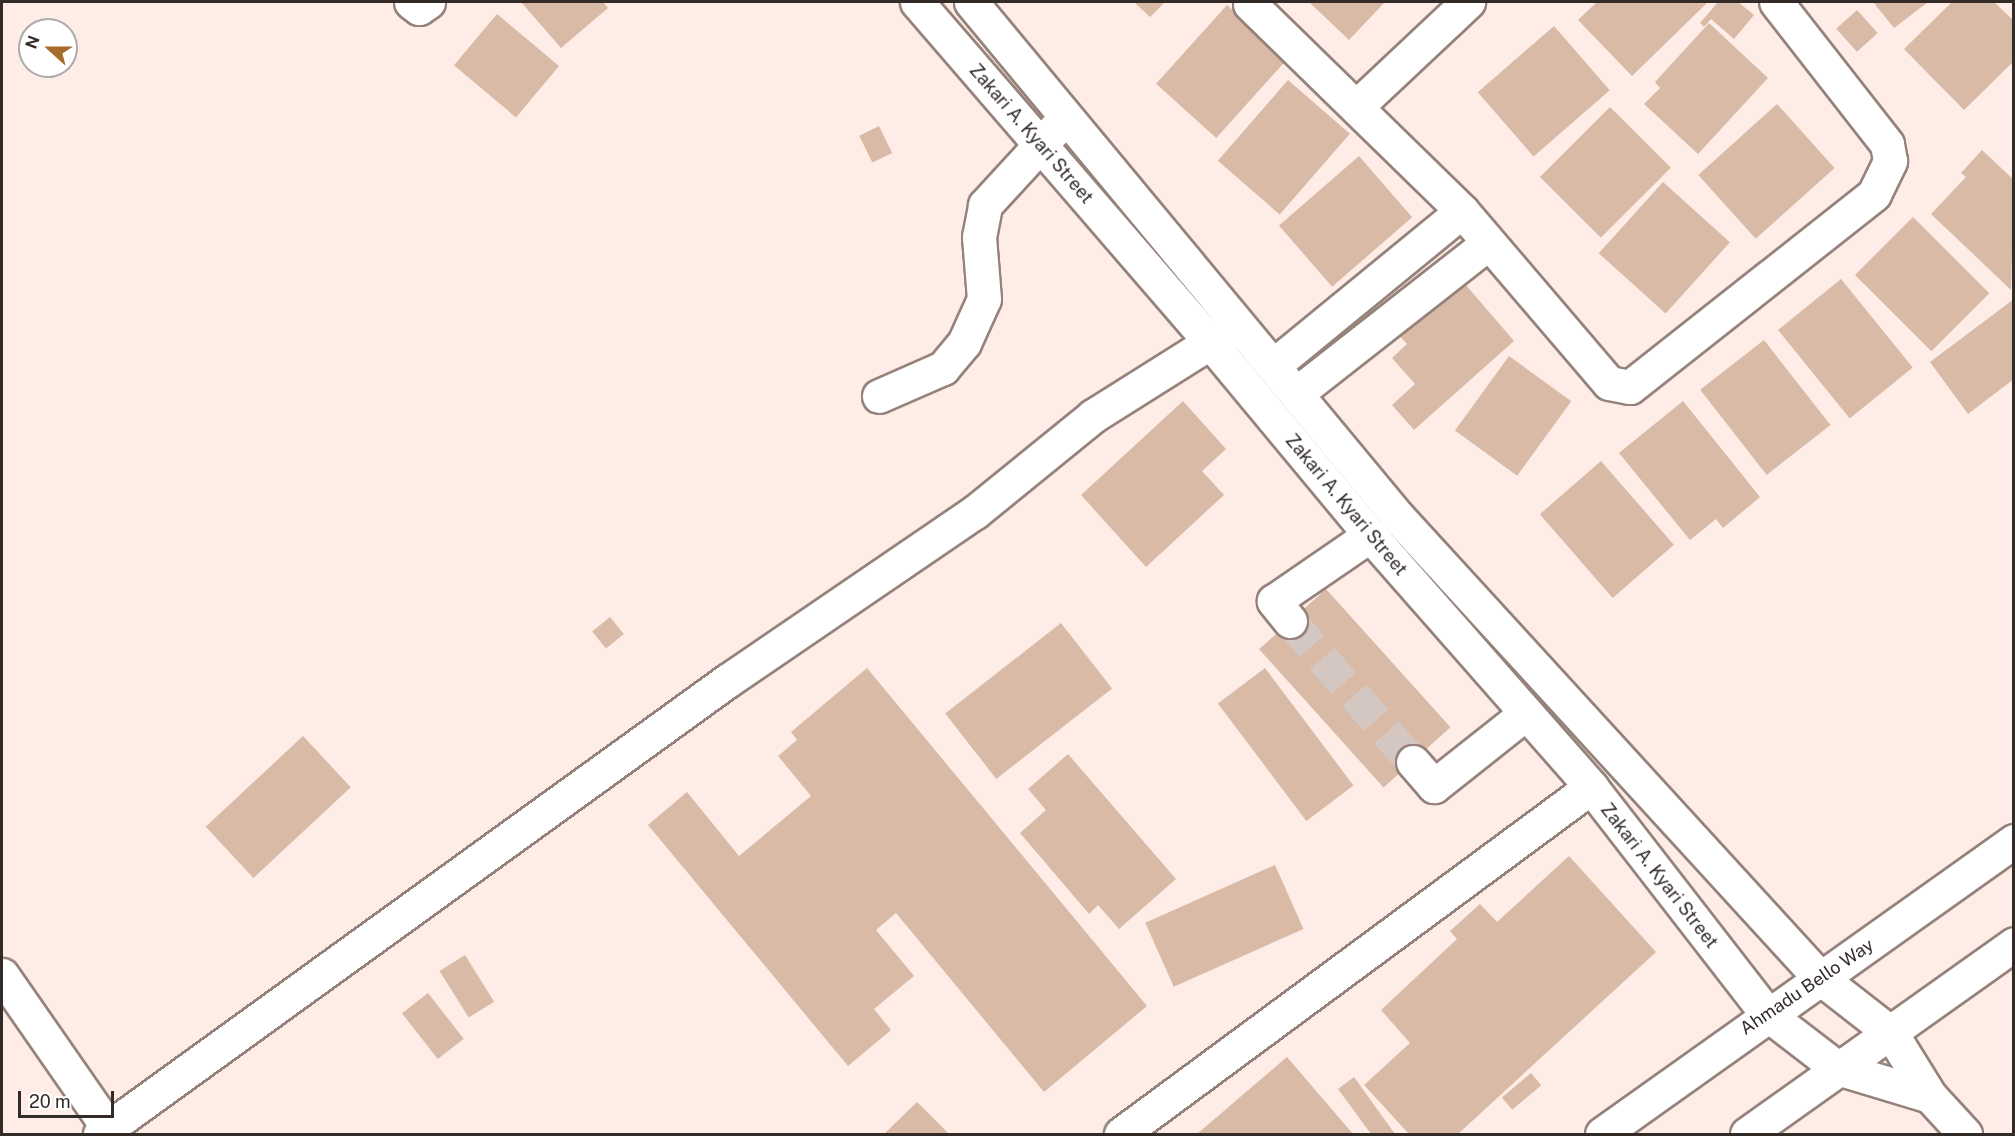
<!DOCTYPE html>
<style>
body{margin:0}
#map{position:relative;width:2015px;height:1136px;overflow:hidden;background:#fdede6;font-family:"Public Sans",sans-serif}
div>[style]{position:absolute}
.building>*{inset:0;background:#d8baa6;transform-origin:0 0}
.minor-tunnel>*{height:33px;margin-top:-16.5px;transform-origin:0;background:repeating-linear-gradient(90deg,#d4c6c0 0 33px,transparent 0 49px)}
.roads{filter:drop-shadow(2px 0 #95837b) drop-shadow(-2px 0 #95837b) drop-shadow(0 2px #95837b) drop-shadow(0 -2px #95837b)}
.minor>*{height:33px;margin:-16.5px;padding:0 16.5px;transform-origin:16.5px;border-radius:16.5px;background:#fff}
.major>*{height:33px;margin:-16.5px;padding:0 16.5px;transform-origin:16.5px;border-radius:16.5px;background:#fff}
span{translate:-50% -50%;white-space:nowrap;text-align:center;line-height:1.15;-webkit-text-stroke:5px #fff;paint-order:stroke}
.street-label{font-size:18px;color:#322b28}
.frame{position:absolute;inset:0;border:3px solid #322b28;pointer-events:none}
.north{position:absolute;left:18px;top:18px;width:60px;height:60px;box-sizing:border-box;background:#fff;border:2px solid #adaaa9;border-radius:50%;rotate:291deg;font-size:16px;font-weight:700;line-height:24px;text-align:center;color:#322b28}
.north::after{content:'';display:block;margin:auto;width:21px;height:27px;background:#a66b2c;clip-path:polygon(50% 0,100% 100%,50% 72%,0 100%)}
.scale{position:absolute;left:18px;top:1091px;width:96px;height:27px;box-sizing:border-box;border:3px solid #322b28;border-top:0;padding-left:8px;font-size:18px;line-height:21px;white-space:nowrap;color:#322b28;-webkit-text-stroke:4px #fff;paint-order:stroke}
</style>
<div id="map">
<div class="building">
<i style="clip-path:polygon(521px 2px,603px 2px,608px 8px,561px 48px)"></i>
<i style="clip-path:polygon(1134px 2px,1165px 2px,1150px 17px)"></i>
<i style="clip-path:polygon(1309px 2px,1385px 2px,1349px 40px)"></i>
<i style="clip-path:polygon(1597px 2px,1704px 2px,1706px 4px,1632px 76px,1578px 20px)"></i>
<i style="clip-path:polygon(1718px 2px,1738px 2px,1754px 15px,1734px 39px,1711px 19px,1704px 27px,1700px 23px)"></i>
<i style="clip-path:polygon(1873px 2px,1928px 2px,1894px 28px)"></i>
<i style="clip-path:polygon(1952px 2px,1994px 2px,2014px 21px,2014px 61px,1964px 110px,1904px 49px)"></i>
<i style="left:1227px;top:5px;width:81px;height:106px;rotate:42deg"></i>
<i style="left:1857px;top:10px;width:31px;height:28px;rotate:48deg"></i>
<i style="left:497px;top:14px;width:81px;height:67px;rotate:40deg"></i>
<i style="clip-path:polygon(1709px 23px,1768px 78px,1698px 154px,1644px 104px,1660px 88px,1655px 82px)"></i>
<i style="left:1554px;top:26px;width:85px;height:101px;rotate:49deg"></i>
<i style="left:1288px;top:80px;width:82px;height:107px;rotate:41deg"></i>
<i style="left:1777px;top:104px;width:86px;height:106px;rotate:48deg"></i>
<i style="left:1610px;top:107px;width:86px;height:99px;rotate:45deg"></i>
<i style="left:879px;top:126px;width:30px;height:22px;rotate:64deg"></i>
<i style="clip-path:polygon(1982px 150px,2014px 180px,2011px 290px,1931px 214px,1966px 177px,1961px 173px)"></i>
<i style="left:1359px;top:156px;width:81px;height:106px;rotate:49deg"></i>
<i style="left:1663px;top:182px;width:90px;height:96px;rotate:42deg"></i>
<i style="left:1913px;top:217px;width:108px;height:82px;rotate:45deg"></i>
<i style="clip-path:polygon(1459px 277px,1514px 341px,1414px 430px,1392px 405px,1415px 384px,1392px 358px,1407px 344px,1397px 333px)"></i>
<i style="left:1841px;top:279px;width:114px;height:81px;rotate:51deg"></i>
<i style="clip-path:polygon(2014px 299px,2014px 379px,1968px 414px,1930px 362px)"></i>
<i style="left:1764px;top:340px;width:108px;height:81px;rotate:52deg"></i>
<i style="left:1509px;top:356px;width:77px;height:92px;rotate:36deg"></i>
<i style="clip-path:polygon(1183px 401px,1226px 449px,1202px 471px,1224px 495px,1146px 567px,1081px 495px)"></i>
<i style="clip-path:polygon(1683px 401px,1760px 497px,1723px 528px,1716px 519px,1690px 540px,1619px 453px)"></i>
<i style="left:1601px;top:461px;width:111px;height:81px;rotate:49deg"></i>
<i style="left:1326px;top:589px;width:186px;height:90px;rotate:48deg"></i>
<i style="left:610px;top:617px;width:22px;height:23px;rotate:51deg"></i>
<i style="left:1061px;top:623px;width:83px;height:147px;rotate:52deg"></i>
<i style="clip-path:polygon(867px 668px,1147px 1006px,1044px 1092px,896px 913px,876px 930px,914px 976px,874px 1009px,891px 1030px,848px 1066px,648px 825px,687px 792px,739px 856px,811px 796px,778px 756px,797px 740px,791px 732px)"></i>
<i style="left:1265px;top:668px;width:147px;height:59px;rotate:53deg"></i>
<i style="left:303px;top:736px;width:70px;height:133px;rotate:47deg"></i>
<i style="clip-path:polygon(1068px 754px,1176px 879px,1119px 929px,1098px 905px,1089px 914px,1020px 833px,1046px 810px,1028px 789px)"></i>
<i style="clip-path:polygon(1569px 856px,1656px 952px,1458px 1134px,1409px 1134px,1364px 1085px,1410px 1043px,1381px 1010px,1457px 939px,1450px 931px,1480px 904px,1497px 922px)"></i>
<i style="left:1275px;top:865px;width:70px;height:142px;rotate:66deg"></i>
<i style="left:465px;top:955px;width:55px;height:30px;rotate:58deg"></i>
<i style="left:428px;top:993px;width:58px;height:33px;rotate:52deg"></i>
<i style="clip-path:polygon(1287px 1057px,1353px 1134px,1197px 1134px)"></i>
<i style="left:1531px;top:1073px;width:16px;height:38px;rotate:50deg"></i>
<i style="clip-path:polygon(1354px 1077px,1395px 1134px,1371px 1134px,1338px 1089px)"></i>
<i style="clip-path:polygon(917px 1102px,949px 1134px,884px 1134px)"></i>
</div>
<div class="minor-tunnel">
<i style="left:1290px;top:621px;width:187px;rotate:48.9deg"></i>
</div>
<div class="roads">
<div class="minor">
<i style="left:411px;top:2px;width:10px;rotate:37deg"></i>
<i style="left:419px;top:8px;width:11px;rotate:-34deg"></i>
<i style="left:917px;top:2px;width:449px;rotate:49.2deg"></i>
<i style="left:1210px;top:342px;width:251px;rotate:50.3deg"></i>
<i style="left:1370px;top:535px;width:335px;rotate:48.7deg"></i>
<i style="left:1591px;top:787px;width:287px;rotate:52.2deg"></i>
<i style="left:1767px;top:1014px;width:88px;rotate:37.6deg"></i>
<i style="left:1837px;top:1068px;width:97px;rotate:16.8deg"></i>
<i style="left:971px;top:2px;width:669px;rotate:50.34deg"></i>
<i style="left:1398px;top:517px;width:624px;rotate:47.53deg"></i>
<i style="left:1819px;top:977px;width:91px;rotate:37.9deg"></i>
<i style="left:1891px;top:1033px;width:74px;rotate:58.2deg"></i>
<i style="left:1930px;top:1096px;width:52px;rotate:47.4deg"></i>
<i style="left:1250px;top:4px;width:296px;rotate:44.3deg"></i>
<i style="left:1462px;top:211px;width:226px;rotate:49.5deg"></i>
<i style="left:1609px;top:383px;width:21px;rotate:11deg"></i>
<i style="left:1630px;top:387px;width:311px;rotate:-38.3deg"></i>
<i style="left:1874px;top:194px;width:37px;rotate:-64deg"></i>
<i style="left:1890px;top:161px;width:17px;rotate:-100deg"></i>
<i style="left:1887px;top:144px;width:180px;rotate:-128deg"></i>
<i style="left:1356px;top:107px;width:154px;rotate:-43.2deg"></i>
<i style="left:1274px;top:365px;width:243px;rotate:-39.3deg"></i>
<i style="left:1297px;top:393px;width:241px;rotate:-38.1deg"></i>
<i style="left:879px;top:396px;width:70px;rotate:-23.6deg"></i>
<i style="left:943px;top:368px;width:33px;rotate:-50deg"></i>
<i style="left:964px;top:343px;width:48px;rotate:-65.6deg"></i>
<i style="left:984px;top:299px;width:62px;rotate:-94.6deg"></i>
<i style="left:979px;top:237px;width:33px;rotate:-79deg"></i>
<i style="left:985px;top:205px;width:103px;rotate:-47.4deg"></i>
<i style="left:1290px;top:621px;width:26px;rotate:-129deg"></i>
<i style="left:1274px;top:601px;width:116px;rotate:-34.5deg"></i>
<i style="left:1413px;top:762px;width:32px;rotate:49deg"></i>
<i style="left:1434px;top:786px;width:117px;rotate:-38.4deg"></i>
<i style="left:2px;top:975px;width:184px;rotate:55.2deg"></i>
<i style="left:100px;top:1134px;width:774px;rotate:-35.85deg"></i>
<i style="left:727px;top:681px;width:300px;rotate:-34.3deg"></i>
<i style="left:975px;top:512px;width:152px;rotate:-39.1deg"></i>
<i style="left:1093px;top:416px;width:160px;rotate:-32.2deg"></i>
<i style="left:1121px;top:1134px;width:584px;rotate:-36.44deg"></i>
</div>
<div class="major">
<i style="left:1602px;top:1134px;width:506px;rotate:-35.42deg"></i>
<i style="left:1747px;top:1134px;width:328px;rotate:-35.4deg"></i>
</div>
</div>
<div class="street-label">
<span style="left:1031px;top:134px;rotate:49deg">Zakari A. Kyari Street</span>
<span style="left:1346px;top:505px;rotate:50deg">Zakari A. Kyari Street</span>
<span style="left:1659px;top:876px;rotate:52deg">Zakari A. Kyari Street</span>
<span style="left:1807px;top:987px;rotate:-34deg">Ahmadu Bello Way</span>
</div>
<div class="frame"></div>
<div class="north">N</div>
<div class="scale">20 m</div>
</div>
